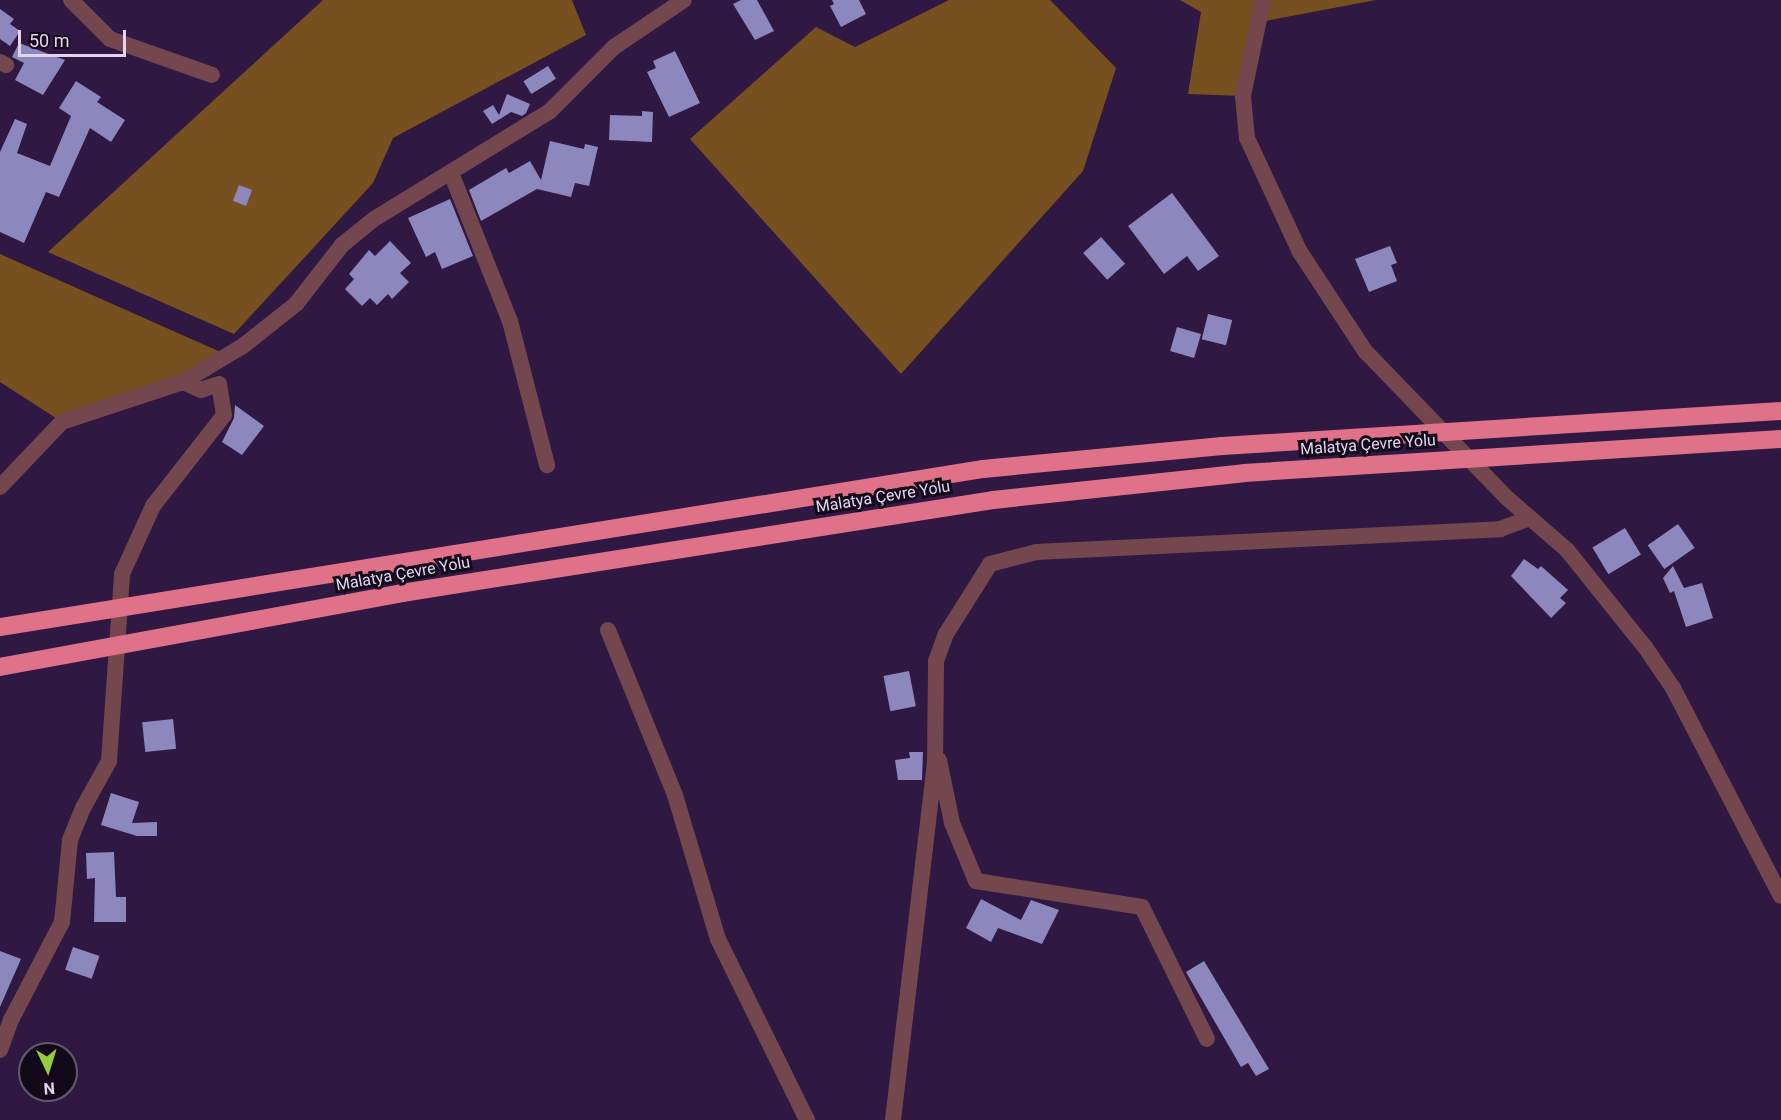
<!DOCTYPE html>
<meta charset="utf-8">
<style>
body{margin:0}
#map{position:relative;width:1781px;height:1120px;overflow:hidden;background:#2f1841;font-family:Roboto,sans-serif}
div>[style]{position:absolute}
.forest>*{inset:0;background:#775020}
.building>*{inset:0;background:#8c87bc;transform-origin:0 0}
.minor>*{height:16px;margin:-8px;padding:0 8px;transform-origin:8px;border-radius:8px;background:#74474f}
.highway>*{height:18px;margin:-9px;padding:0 9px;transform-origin:9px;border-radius:9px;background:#df7289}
span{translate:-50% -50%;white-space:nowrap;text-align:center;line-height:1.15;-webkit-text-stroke:6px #13091b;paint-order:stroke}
.street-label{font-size:16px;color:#e2d4ef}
.north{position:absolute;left:18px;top:1042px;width:60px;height:60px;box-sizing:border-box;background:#13091b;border:2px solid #665a70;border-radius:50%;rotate:176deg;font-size:16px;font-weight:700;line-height:24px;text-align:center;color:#e2d4ef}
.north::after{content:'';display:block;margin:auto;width:21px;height:27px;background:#96cc3a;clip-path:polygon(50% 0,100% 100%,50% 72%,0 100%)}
.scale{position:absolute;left:18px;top:30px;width:108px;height:27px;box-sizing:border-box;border:3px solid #e2d4ef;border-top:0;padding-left:8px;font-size:18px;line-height:21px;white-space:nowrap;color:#e2d4ef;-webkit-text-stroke:4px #13091b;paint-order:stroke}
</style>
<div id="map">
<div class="forest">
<i style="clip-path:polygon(323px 0,572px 0,586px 35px,393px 138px,373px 183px,234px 334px,48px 252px)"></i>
<i style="clip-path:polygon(949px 0,1050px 0,1116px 68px,1083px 171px,901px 374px,690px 139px,816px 27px,855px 47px)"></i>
<i style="clip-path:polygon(1180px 0,1376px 0,1260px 22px,1243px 96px,1188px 94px,1201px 12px)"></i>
<i style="clip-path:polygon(0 254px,225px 354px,183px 382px,62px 422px,0 382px)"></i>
</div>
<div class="building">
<i style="clip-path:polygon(741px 0,757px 0,774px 31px,755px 40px,733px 4px)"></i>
<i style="clip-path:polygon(832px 0,859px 0,866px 14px,841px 27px,830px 6px,834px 4px)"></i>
<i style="clip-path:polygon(0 9px,14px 19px,10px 24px,20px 31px,10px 46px,0 39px)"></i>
<i style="clip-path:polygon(19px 43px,65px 60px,43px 95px,15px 80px,24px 63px,12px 57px)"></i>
<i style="clip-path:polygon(675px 51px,700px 103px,669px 117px,647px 72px,656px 68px,653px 61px)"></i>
<i style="left:548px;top:66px;width:15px;height:29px;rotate:58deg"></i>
<i style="clip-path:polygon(76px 81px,101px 97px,97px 102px,125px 120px,111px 142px,90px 128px,59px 197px,46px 192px,24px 243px,0 232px,0 152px,15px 119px,27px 124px,17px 153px,50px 166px,71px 116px,59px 108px)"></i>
<i style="clip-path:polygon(507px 94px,530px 104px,526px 113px,522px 116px,511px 112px,492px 124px,483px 111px,493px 105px,499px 115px)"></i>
<i style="clip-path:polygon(642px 111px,653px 112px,652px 142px,609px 140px,610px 115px,642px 116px)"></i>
<i style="clip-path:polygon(550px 141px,584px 149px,585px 144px,598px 147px,589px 186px,575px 183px,571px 197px,537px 189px,481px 221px,469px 190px,506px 168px,509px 173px,530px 161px,541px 180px)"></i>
<i style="left:239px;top:185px;width:14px;height:17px;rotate:21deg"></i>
<i style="clip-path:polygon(1172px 193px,1219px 256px,1198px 271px,1187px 256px,1164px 274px,1128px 226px)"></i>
<i style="clip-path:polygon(450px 199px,473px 256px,442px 269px,435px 252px,426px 257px,408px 218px)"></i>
<i style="left:1101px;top:237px;width:36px;height:24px;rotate:48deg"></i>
<i style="clip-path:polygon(390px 241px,411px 263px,400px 273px,409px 282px,392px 299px,388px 294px,377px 305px,370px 298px,362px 306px,345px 289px,354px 279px,349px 274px,369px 250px,375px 256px)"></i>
<i style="clip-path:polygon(1390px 246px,1397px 263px,1391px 265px,1397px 281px,1369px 292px,1355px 259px)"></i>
<i style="left:1208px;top:314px;width:25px;height:26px;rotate:14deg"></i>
<i style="left:1177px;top:327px;width:25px;height:25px;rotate:16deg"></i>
<i style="clip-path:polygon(235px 405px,264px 426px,242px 455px,222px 442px,234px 418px)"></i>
<i style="left:1678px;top:524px;width:29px;height:37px;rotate:55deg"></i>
<i style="left:1625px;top:528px;width:31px;height:38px;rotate:59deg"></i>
<i style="clip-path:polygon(1524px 559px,1538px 569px,1541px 566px,1568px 590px,1560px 598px,1566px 603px,1551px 618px,1511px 576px)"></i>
<i style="clip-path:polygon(1673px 566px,1684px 588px,1702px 583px,1713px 618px,1686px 627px,1674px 591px,1670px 593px,1663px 578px)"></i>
<i style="left:909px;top:671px;width:36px;height:26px;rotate:79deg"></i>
<i style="left:173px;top:719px;width:30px;height:31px;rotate:84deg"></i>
<i style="clip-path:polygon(909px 752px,923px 752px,922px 780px,898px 780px,895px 760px,910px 758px)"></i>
<i style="clip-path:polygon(111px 793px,139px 802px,132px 823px,157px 822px,157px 836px,137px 836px,101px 825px)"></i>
<i style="clip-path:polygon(114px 852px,116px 897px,126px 897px,126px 922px,94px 922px,95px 878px,87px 879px,86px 853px)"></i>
<i style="clip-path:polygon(981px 899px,1021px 920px,1031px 900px,1059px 910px,1042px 944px,998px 928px,991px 942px,966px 928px)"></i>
<i style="left:73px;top:947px;width:28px;height:24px;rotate:19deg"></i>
<i style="clip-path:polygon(0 951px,21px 959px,0 1007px)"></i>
<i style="clip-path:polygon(1204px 961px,1269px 1069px,1256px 1076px,1248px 1063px,1241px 1067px,1186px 972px)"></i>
</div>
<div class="minor">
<i style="left:71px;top:0;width:55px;rotate:45deg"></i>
<i style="left:110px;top:39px;width:108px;rotate:19.4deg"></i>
<i style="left:1263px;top:0;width:98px;rotate:101.8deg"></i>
<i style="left:1243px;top:96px;width:42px;rotate:84.6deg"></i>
<i style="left:1247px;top:138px;width:126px;rotate:65.1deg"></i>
<i style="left:1300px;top:252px;width:118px;rotate:56.7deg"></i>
<i style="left:1365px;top:351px;width:204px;rotate:46deg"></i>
<i style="left:1507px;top:498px;width:79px;rotate:40.9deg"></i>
<i style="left:1567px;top:550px;width:124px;rotate:51.2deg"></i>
<i style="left:1645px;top:647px;width:50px;rotate:55.7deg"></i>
<i style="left:1673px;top:688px;width:234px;rotate:62.6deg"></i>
<i style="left:0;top:62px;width:7px;rotate:27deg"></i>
<i style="left:451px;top:173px;width:159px;rotate:68.3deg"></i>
<i style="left:510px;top:321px;width:149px;rotate:75.6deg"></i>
<i style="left:0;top:487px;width:90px;rotate:-46.4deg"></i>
<i style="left:62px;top:422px;width:127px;rotate:-18.3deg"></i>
<i style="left:183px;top:382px;width:70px;rotate:-31deg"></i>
<i style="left:243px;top:346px;width:68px;rotate:-38.4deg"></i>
<i style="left:296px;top:304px;width:75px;rotate:-52.1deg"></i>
<i style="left:342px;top:245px;width:41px;rotate:-39.1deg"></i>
<i style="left:374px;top:219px;width:206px;rotate:-31.5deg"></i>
<i style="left:550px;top:111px;width:91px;rotate:-45deg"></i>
<i style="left:614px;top:47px;width:84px;rotate:-33.9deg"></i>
<i style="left:608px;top:630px;width:178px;rotate:67.9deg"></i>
<i style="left:675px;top:795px;width:150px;rotate:73.4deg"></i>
<i style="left:718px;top:939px;width:202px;rotate:63.8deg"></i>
<i style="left:939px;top:760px;width:64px;rotate:78.3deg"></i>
<i style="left:952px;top:823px;width:63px;rotate:67.5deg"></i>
<i style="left:976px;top:881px;width:168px;rotate:8.9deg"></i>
<i style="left:1142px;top:907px;width:147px;rotate:63.8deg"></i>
<i style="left:0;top:1050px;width:32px;rotate:-70deg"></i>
<i style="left:11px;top:1020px;width:110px;rotate:-62.5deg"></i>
<i style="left:62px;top:922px;width:82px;rotate:-84.4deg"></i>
<i style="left:70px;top:840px;width:35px;rotate:-68deg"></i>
<i style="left:83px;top:808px;width:54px;rotate:-61deg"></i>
<i style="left:109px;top:761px;width:187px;rotate:-86deg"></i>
<i style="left:122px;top:574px;width:75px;rotate:-65.5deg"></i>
<i style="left:153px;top:506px;width:115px;rotate:-52deg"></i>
<i style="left:224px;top:415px;width:31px;rotate:-99deg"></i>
<i style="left:219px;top:384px;width:19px;rotate:162deg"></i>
<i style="left:201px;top:390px;width:20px;rotate:-156deg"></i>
<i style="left:893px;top:1120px;width:359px;rotate:-83.3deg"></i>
<i style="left:935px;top:763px;width:102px;rotate:-89.4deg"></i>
<i style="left:936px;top:661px;width:29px;rotate:-70deg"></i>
<i style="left:946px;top:634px;width:83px;rotate:-57.8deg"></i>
<i style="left:990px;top:564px;width:48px;rotate:-14.6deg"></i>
<i style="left:1036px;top:552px;width:465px;rotate:-2.8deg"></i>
<i style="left:1500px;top:529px;width:32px;rotate:-20deg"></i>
</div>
<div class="highway">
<i style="left:0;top:627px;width:996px;rotate:-9.13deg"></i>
<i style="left:983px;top:469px;width:240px;rotate:-5.5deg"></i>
<i style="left:1222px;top:446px;width:560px;rotate:-3.58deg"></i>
<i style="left:0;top:667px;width:409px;rotate:-10.4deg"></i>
<i style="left:402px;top:593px;width:598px;rotate:-8.94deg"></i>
<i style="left:993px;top:500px;width:252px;rotate:-6.1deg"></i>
<i style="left:1244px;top:473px;width:538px;rotate:-3.62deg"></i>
</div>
<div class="street-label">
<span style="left:1368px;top:445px;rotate:-4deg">Malatya Çevre Yolu</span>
<span style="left:883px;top:497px;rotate:-9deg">Malatya Çevre Yolu</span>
<span style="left:403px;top:574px;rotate:-10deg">Malatya Çevre Yolu</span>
</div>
<div class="north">N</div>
<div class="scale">50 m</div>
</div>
